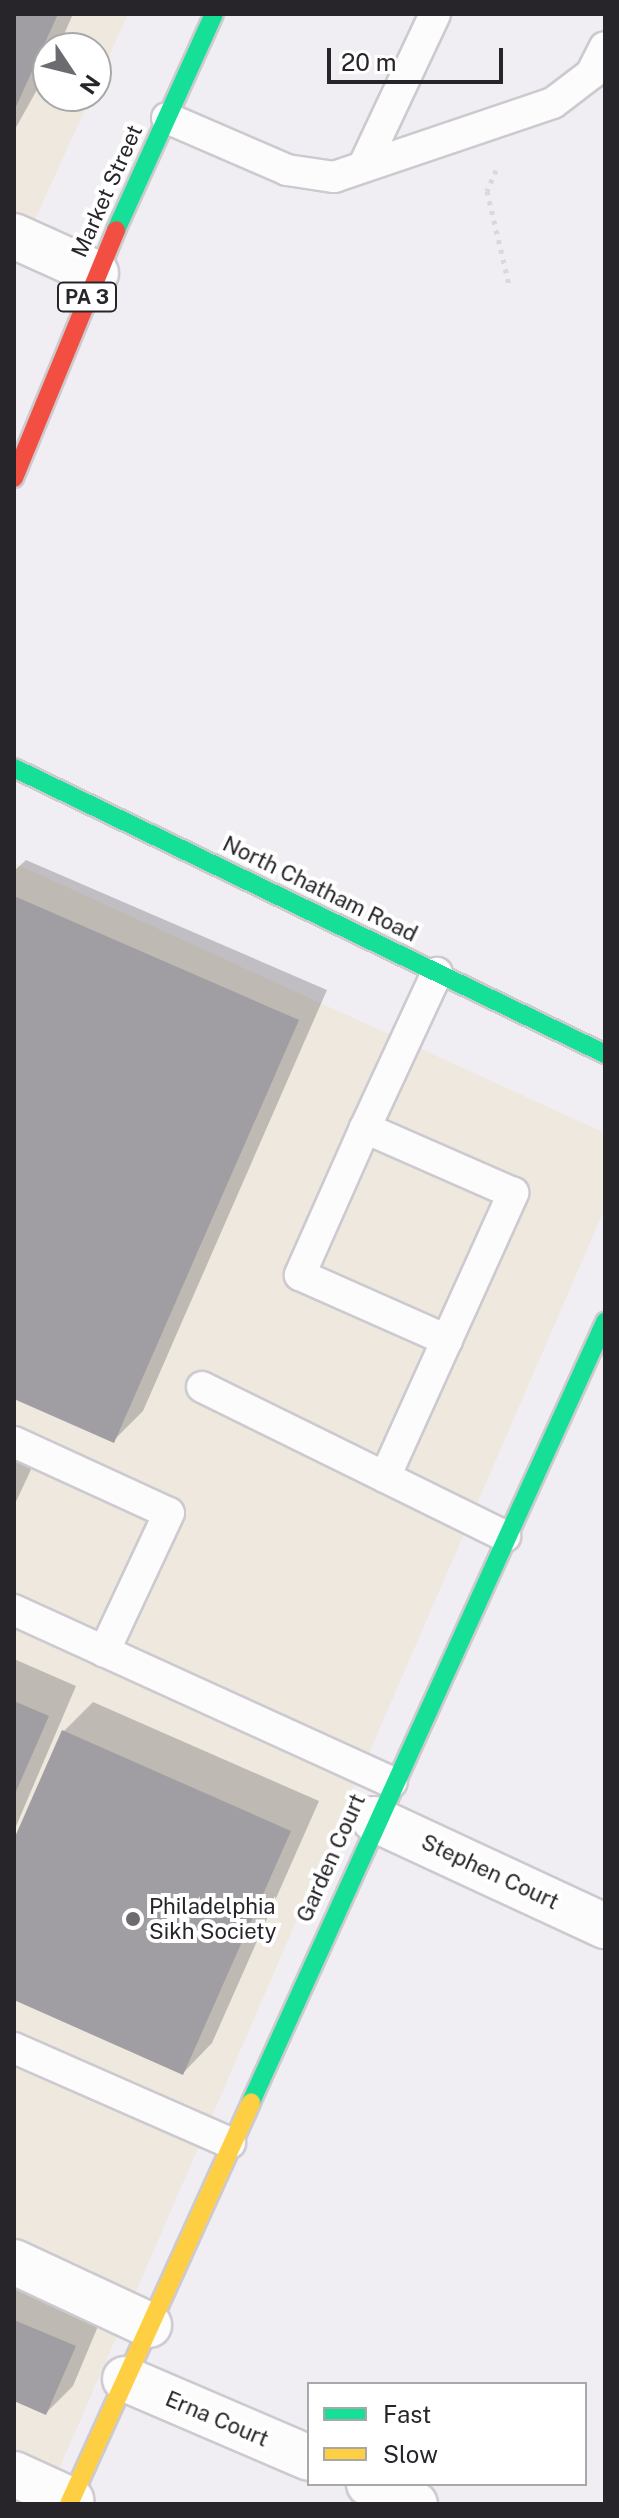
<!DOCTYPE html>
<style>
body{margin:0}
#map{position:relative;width:619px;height:2518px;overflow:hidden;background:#f0eef3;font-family:"Public Sans",sans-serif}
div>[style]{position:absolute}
.commercial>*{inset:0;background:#eee8df}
.shadow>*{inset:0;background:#0003}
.building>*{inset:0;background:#a09ea2}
.path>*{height:5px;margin-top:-2.5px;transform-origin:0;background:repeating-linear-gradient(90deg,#d9d9da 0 4px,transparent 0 10px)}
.roads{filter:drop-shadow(2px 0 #cccacf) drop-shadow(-2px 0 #cccacf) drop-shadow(0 2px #cccacf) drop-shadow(0 -2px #cccacf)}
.lane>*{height:30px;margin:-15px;padding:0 15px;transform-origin:15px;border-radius:15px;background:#fdfcfd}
.street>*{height:44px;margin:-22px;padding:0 22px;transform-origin:22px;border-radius:22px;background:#fdfcfd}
.fast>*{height:18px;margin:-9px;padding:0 9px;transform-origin:9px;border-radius:9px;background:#16e098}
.slow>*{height:18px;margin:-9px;padding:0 9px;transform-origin:9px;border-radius:9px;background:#ffcf43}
.jam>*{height:18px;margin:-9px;padding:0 9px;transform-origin:9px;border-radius:9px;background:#f24e42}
.dots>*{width:22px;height:22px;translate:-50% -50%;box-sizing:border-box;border:4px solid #fff;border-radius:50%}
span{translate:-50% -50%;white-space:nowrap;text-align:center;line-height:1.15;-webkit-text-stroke:8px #fff;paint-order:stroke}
.shield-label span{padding:2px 6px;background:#fff;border:2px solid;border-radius:6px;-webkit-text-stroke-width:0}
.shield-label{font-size:20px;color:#272529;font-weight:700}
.street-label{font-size:22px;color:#272529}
.poi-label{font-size:22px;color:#272529}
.left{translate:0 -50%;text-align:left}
.frame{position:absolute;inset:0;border:16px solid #272529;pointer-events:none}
.legend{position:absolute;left:307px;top:2382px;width:280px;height:104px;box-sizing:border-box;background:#fff;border:2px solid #a9a8a9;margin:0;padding:10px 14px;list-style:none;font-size:24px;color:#272529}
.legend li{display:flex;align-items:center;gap:16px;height:40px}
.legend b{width:40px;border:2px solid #a9a8a9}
.north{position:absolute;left:32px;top:32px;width:80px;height:80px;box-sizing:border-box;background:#fff;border:2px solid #a9a8a9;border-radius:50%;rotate:125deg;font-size:22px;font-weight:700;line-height:32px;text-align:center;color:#272529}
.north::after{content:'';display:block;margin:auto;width:28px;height:36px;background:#6d6b70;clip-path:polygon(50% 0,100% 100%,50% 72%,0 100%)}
.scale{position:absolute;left:327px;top:48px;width:176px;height:36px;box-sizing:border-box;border:4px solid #272529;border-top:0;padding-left:10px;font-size:24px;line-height:28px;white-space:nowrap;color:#272529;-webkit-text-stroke:6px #fff;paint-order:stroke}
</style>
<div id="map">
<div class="commercial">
<i style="clip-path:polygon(14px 14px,128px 14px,96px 85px,96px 48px,48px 48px,48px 96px,91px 96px,14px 266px)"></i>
<i style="clip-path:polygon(14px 863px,605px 1133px,605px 1208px,44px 2504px,14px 2504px)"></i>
</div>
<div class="shadow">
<i style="clip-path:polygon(14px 14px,73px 14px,58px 48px,48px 48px,48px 70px,14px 131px)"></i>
<i style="clip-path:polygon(26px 860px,327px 990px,143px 1411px,114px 1440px,14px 1397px,14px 871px)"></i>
<i style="clip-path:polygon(14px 1436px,41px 1448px,14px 1506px)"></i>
<i style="clip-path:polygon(14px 1659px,76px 1686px,14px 1831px)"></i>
<i style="clip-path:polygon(93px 1702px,319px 1801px,212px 2043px,183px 2073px,14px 1998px,14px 1844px,64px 1731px)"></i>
<i style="clip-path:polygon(14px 2282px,101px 2319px,73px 2386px,46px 2413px,14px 2399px)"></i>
</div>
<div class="building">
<i style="clip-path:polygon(14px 14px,58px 14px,14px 111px)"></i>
<i style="clip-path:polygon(14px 896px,299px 1020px,114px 1443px,14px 1399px)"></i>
<i style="clip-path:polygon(14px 1701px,49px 1716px,14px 1796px)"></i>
<i style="clip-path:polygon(62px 1730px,291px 1831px,183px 2075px,14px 2000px,14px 1839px)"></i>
<i style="clip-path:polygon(14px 2320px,76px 2346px,46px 2415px,14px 2401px)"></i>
</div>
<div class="path">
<i style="left:496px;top:170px;width:23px;rotate:113deg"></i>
<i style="left:487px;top:191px;width:97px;rotate:76.8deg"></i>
</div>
<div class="roads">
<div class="lane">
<i style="left:167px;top:118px;width:131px;rotate:23.4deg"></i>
<i style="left:287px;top:170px;width:48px;rotate:8.5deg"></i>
<i style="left:334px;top:177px;width:231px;rotate:-18.7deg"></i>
<i style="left:553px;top:103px;width:48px;rotate:-37.3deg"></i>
<i style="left:591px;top:74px;width:30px;rotate:-63deg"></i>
<i style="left:364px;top:165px;width:167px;rotate:-64.8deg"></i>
<i style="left:365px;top:1128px;width:161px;rotate:113.9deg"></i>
<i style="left:300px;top:1275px;width:161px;rotate:23.9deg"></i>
<i style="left:202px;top:1387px;width:338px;rotate:26.2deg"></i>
<i style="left:14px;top:1442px;width:170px;rotate:24.6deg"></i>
<i style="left:169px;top:1513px;width:153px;rotate:115.1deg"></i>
<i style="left:385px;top:1477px;width:312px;rotate:-65.7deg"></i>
<i style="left:513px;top:1193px;width:162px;rotate:-156.3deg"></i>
<i style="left:365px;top:1128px;width:171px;rotate:-65.1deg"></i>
<i style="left:14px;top:1610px;width:415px;rotate:24.5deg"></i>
<i style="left:14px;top:2048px;width:236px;rotate:23.7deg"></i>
</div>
<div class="street">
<i style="left:14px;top:236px;width:90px;rotate:24.3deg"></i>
<i style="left:374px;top:1819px;width:255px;rotate:24.9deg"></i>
<i style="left:14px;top:2262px;width:149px;rotate:25deg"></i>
<i style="left:125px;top:2379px;width:200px;rotate:23.2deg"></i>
<i style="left:14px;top:2474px;width:63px;rotate:24.5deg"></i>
<i style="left:369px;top:2484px;width:50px;rotate:23.5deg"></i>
</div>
<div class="fast">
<i style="left:116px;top:230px;width:237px;rotate:-65.6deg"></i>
<i style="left:14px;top:768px;width:657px;rotate:25.82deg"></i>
<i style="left:251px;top:2102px;width:857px;rotate:-65.59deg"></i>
</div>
<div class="slow">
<i style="left:69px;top:2504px;width:441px;rotate:-65.6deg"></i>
</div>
<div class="jam">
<i style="left:14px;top:478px;width:268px;rotate:-67.6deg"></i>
</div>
</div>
<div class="dots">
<i style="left:133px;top:1919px;background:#6d6b70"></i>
</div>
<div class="shield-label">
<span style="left:87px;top:297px">PA 3</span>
</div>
<div class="street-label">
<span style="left:107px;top:191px;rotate:-66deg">Market Street</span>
<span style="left:320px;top:889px;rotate:26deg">North Chatham Road</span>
<span style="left:331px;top:1858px;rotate:-66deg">Garden Court</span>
<span style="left:490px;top:1872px;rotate:25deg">Stephen Court</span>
<span style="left:217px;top:2419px;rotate:23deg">Erna Court</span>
</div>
<div class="poi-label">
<span class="left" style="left:149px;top:1919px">Philadelphia<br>Sikh Society</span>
</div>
<div class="frame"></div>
<ul class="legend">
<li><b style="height:10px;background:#16e098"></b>Fast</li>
<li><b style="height:10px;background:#ffcf43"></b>Slow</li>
</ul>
<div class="north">N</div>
<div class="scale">20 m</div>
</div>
